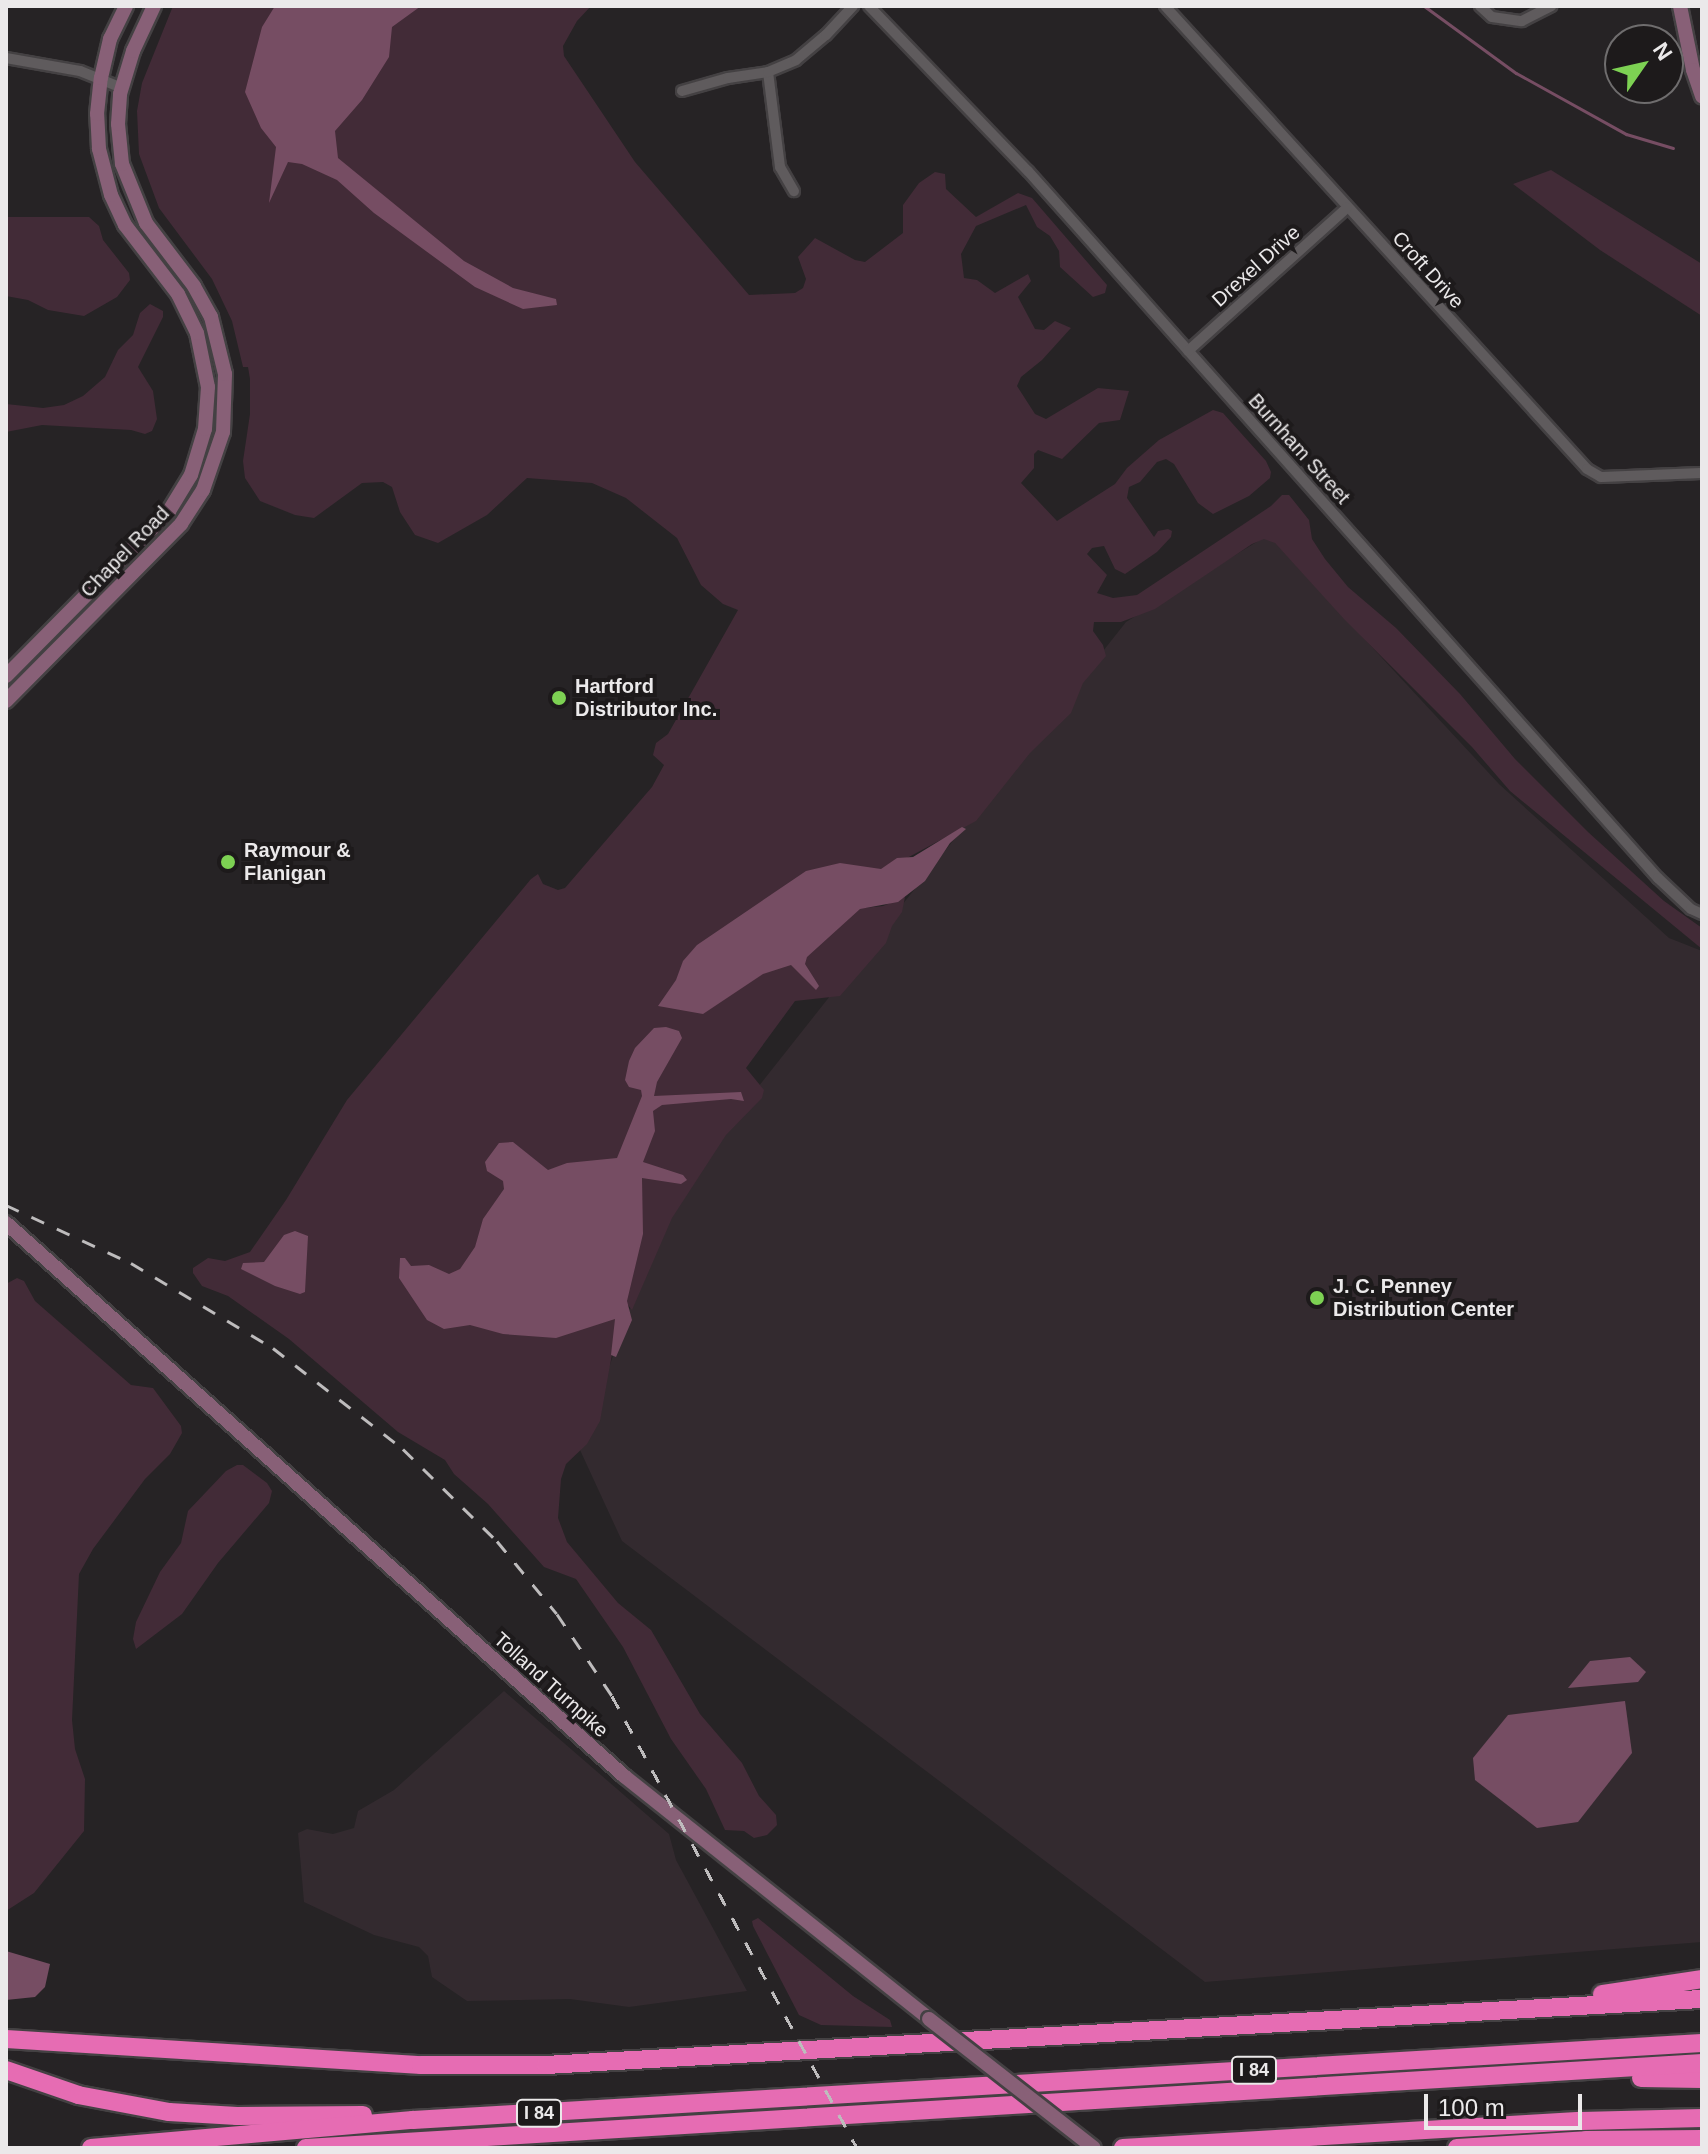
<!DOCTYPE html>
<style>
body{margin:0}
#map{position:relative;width:1708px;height:2154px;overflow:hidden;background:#262325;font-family:Arial,sans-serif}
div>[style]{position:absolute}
.built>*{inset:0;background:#332a2f}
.green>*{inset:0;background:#422b37}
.water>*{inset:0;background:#764d63}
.stream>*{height:3px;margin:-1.5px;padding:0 1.5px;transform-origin:1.5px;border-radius:1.5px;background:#764d63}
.roads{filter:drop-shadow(2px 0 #444143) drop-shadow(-2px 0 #444143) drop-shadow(0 2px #444143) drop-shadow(0 -2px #444143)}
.street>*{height:10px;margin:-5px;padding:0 5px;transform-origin:5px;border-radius:5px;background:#5f5b5d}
.secondary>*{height:14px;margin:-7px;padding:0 7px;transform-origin:7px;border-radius:7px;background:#886077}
.highway>*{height:18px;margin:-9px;padding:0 9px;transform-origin:9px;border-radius:9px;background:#e66cb3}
.rail>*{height:3px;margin-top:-1.5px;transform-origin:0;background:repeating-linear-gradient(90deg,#bebcbd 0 14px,transparent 0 28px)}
.bridges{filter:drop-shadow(2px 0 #444143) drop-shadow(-2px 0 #444143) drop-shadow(0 2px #444143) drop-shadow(0 -2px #444143)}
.secondary-bridge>*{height:14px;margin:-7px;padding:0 7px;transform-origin:7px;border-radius:7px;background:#886077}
.dots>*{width:22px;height:22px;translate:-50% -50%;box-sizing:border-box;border:4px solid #1d1a1b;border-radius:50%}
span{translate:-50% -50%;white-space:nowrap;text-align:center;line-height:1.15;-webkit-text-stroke:8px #1d1a1b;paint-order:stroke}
.shield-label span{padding:2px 6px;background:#1d1a1b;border:2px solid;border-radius:6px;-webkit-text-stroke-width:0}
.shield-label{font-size:18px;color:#ebe9ea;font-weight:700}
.street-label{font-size:20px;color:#ebe9ea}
.poi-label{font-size:20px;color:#ebe9ea;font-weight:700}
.left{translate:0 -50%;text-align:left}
.frame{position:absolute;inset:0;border:8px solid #ebe9ea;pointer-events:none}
.north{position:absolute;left:1604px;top:24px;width:80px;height:80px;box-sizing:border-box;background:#1d1a1b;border:2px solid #6f6d6e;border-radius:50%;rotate:56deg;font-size:22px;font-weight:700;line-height:32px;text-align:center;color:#ebe9ea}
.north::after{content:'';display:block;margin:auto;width:28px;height:36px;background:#7dd153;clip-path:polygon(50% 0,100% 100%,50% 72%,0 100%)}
.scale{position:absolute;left:1424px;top:2094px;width:158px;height:36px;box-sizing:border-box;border:4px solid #ebe9ea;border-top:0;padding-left:10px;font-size:24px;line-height:28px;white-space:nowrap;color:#ebe9ea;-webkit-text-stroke:6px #1d1a1b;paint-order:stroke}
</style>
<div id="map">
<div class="built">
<i style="clip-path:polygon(1268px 535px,1499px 784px,1669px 938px,1702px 951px,1702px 1942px,1205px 1982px,622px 1541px,580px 1450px,667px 1202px,1126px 622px)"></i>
<i style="clip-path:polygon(504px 1691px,669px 1834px,676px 1860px,747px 1991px,629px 2007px,570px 1999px,467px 2001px,432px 1977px,428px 1956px,419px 1947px,374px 1935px,304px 1902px,298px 1833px,307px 1829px,333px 1834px,354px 1828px,358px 1811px,394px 1790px)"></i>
</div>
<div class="green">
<i style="clip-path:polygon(173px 6px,591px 6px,577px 21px,563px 46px,564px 56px,635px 162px,749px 295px,795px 293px,803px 288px,806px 279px,798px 257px,815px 238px,855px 260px,865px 262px,903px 233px,903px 205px,919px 183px,935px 172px,945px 174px,946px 189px,976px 217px,1018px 193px,1032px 198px,1107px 285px,1105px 293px,1093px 297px,1060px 267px,1059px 251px,1050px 236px,1037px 227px,1026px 205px,976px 226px,961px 254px,964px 278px,977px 280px,995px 293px,1028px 274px,1031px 281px,1018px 297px,1035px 329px,1044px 330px,1055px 321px,1071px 328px,1042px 360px,1021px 377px,1017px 386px,1035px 414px,1046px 419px,1098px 388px,1129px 391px,1120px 420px,1099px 423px,1062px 459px,1038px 450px,1034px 454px,1034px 468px,1021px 483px,1057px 521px,1115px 484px,1127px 468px,1159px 440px,1213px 410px,1223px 413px,1266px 461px,1271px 472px,1270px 478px,1249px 496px,1213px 514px,1198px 503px,1174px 464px,1166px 459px,1157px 462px,1140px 482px,1129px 487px,1127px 498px,1154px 537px,1158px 531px,1168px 529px,1172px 531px,1171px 537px,1157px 552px,1125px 574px,1115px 569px,1104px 546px,1092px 548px,1087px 554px,1107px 575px,1097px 593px,1113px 598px,1137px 595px,1271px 506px,1282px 495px,1289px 495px,1309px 520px,1312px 539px,1325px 559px,1348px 587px,1396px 628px,1460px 694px,1515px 759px,1588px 832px,1664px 901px,1702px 928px,1702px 949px,1510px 791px,1472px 747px,1344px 619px,1275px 543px,1264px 539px,1252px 544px,1155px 609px,1121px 622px,1094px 622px,1093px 631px,1103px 645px,1106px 656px,1083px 683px,1071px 713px,1030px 753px,976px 821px,907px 858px,864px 908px,883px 906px,905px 897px,902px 912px,892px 926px,886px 943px,840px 996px,795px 1001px,746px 1068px,764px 1090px,762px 1098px,726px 1135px,672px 1218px,632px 1310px,628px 1305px,615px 1337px,600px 1421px,587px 1444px,566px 1464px,561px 1479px,558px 1518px,567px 1542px,618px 1603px,651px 1630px,700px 1714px,742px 1763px,759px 1796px,776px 1815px,777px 1825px,767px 1835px,754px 1838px,744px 1831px,725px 1830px,706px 1789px,671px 1739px,623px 1647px,576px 1579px,544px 1567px,488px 1504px,454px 1474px,445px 1460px,398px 1432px,289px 1339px,228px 1296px,202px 1286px,193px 1273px,193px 1268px,208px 1258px,225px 1261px,250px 1252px,286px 1200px,347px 1100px,531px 879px,538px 874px,543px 884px,558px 890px,565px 888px,652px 787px,664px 765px,653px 755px,656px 743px,668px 734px,738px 610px,723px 604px,701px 585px,677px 538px,626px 498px,592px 483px,527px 478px,487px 515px,438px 543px,415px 535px,400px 512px,392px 487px,383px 482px,362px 483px,314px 518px,295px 515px,260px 501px,245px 478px,243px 461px,250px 414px,250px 379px,248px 367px,243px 367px,232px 321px,212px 279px,159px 208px,139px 154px,137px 111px,142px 83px)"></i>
<i style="clip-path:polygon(1551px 170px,1702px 264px,1702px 316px,1600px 250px,1513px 184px)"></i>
<i style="clip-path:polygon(6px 217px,89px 217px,99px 226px,103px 240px,129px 273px,130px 280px,117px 297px,84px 316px,48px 310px,28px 300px,6px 296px)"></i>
<i style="clip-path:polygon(150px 304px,163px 311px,163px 317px,138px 367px,153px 391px,157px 419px,152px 431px,145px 434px,131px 430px,42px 425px,6px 432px,6px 404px,43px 408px,64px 405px,83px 396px,105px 377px,118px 350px,133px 335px,140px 313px)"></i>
<i style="clip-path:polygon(17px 1278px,24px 1281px,35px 1301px,131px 1385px,153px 1388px,181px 1426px,182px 1433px,170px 1454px,145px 1479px,93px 1549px,79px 1574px,72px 1720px,75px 1749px,85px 1779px,84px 1831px,34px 1893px,6px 1911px,6px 1284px)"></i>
<i style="clip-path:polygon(237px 1465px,243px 1465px,267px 1483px,272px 1491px,269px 1503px,218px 1563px,182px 1614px,136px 1649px,133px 1639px,136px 1622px,160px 1572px,181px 1543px,188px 1511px,226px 1471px)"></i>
<i style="clip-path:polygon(758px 1918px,853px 1996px,890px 2020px,892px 2027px,821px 2025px,799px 2015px,753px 1926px,752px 1921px)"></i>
</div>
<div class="water">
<i style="clip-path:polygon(275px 6px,421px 6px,392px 27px,389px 57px,362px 100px,335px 131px,338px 158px,464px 261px,513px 288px,556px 299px,557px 305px,523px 309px,475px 287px,374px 213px,337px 180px,302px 164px,288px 162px,269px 203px,276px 147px,261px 128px,245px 92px,262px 27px)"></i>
<i style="clip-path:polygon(962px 827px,966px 829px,950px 843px,925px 881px,898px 902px,860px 909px,807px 957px,805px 964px,819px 986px,816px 990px,791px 965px,763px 974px,703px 1014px,658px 1006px,676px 980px,683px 961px,697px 945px,806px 871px,840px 863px,881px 869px,897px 858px,913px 857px)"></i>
<i style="clip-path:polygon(666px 1027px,679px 1031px,682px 1038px,657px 1082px,654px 1096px,741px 1092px,744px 1101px,731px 1099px,662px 1105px,653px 1111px,655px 1131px,643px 1162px,683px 1175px,687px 1180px,681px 1184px,642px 1178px,643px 1234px,627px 1301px,632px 1320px,616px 1357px,611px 1355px,615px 1319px,556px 1338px,503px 1334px,470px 1325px,444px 1329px,427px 1320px,399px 1278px,400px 1258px,405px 1258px,411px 1266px,429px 1265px,449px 1274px,460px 1269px,475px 1247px,483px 1219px,504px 1189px,503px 1181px,487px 1171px,485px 1162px,499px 1143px,513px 1142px,548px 1170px,567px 1163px,617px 1158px,642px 1096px,641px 1090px,629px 1087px,625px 1080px,629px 1061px,635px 1048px,654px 1028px)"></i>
<i style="clip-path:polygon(295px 1231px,308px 1236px,305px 1292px,300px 1294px,275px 1286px,241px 1269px,243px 1263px,264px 1262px,284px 1235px)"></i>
<i style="clip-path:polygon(1630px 1657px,1646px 1672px,1638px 1682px,1568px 1688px,1590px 1661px)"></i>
<i style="clip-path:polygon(1625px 1701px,1632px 1753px,1578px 1822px,1537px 1828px,1475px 1780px,1473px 1758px,1508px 1715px)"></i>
<i style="clip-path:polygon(6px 1951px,50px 1964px,45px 1987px,35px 1997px,6px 2000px)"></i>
</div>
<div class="stream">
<i style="left:1424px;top:6px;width:114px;rotate:36.1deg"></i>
<i style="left:1516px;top:73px;width:126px;rotate:29deg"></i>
<i style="left:1626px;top:134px;width:49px;rotate:16.6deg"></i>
</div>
<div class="roads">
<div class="street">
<i style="left:869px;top:6px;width:229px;rotate:46.1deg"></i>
<i style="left:1028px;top:171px;width:947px;rotate:48.3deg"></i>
<i style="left:1658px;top:878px;width:45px;rotate:43.2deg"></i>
<i style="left:1691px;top:909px;width:12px;rotate:24deg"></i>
<i style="left:1165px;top:6px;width:626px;rotate:47.65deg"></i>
<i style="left:1587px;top:469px;width:16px;rotate:30deg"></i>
<i style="left:1601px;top:477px;width:101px;rotate:-2.3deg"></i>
<i style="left:1480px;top:6px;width:16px;rotate:43deg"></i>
<i style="left:1492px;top:17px;width:30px;rotate:8deg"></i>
<i style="left:1522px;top:21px;width:33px;rotate:-27deg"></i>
<i style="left:6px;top:58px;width:75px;rotate:10deg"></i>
<i style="left:80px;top:71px;width:45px;rotate:22deg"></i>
<i style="left:768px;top:72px;width:96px;rotate:82.8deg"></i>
<i style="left:780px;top:167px;width:28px;rotate:60deg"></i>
<i style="left:682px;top:91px;width:48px;rotate:-15.8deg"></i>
<i style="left:728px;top:78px;width:40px;rotate:-8.5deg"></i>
<i style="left:768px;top:72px;width:30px;rotate:-23deg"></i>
<i style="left:796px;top:60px;width:39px;rotate:-40deg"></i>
<i style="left:826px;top:35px;width:40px;rotate:-47deg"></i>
<i style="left:1188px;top:351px;width:214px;rotate:-42deg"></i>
</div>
<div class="secondary">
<i style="left:1680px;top:6px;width:65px;rotate:78.5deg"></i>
<i style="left:1693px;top:70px;width:28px;rotate:71deg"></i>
<i style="left:6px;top:676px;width:232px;rotate:-45.3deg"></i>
<i style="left:169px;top:511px;width:42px;rotate:-58.6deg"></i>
<i style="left:191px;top:475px;width:48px;rotate:-73.1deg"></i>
<i style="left:205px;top:429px;width:42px;rotate:-85.9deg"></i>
<i style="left:208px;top:387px;width:55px;rotate:-101.5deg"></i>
<i style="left:197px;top:333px;width:43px;rotate:-116deg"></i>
<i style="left:178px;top:294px;width:87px;rotate:-127.5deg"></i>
<i style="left:125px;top:225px;width:33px;rotate:-115deg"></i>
<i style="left:111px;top:195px;width:48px;rotate:-104.6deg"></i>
<i style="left:99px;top:149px;width:35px;rotate:-93deg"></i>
<i style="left:97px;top:114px;width:36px;rotate:-84deg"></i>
<i style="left:101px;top:78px;width:40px;rotate:-77deg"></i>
<i style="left:110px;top:39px;width:37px;rotate:-64deg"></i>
<i style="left:6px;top:701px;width:249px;rotate:-45.3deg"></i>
<i style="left:181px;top:524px;width:40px;rotate:-57.1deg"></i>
<i style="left:203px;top:490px;width:61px;rotate:-71deg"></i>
<i style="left:223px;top:432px;width:58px;rotate:-88deg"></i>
<i style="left:225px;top:374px;width:59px;rotate:-103.8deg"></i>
<i style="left:211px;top:317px;width:35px;rotate:-119deg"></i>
<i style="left:194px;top:286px;width:79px;rotate:-127.3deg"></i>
<i style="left:146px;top:223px;width:64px;rotate:-112.1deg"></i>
<i style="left:122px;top:164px;width:40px;rotate:-95.7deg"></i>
<i style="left:118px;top:124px;width:30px;rotate:-86deg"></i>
<i style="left:120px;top:94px;width:45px;rotate:-73.2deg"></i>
<i style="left:133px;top:51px;width:50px;rotate:-65deg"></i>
<i style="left:6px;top:1223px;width:829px;rotate:41.82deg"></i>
<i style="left:624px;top:1776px;width:390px;rotate:38.5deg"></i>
</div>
<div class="highway">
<i style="left:1602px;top:1994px;width:101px;rotate:-8.5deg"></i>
<i style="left:6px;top:2039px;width:416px;rotate:3.6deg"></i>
<i style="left:421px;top:2065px;width:125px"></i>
<i style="left:546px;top:2065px;width:1158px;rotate:-3.27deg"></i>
<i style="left:6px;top:2070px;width:76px;rotate:19.1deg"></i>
<i style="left:78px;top:2095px;width:93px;rotate:10.6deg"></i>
<i style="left:169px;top:2112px;width:68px;rotate:3.4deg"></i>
<i style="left:237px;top:2116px;width:126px;rotate:-0.5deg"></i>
<i style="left:1641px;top:2078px;width:61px;rotate:0.9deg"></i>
<i style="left:91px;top:2148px;width:323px;rotate:-5deg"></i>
<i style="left:413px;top:2120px;width:1291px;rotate:-3.42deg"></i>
<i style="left:306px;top:2148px;width:1399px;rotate:-3.48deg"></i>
<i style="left:1123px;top:2148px;width:459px;rotate:-3.4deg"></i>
<i style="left:1581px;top:2121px;width:121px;rotate:-1.4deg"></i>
<i style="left:1457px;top:2148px;width:129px;rotate:-3.5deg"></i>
<i style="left:1586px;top:2140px;width:116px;rotate:-0.5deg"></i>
</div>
</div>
<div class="rail">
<i style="left:6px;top:1205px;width:138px;rotate:24.9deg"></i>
<i style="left:131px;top:1263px;width:165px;rotate:30.9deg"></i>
<i style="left:273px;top:1348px;width:165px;rotate:37.8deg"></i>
<i style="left:403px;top:1449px;width:132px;rotate:44.4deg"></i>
<i style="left:497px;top:1541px;width:94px;rotate:50.6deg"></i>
<i style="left:557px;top:1614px;width:99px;rotate:56.1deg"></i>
<i style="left:612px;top:1696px;width:514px;rotate:61.54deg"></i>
</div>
<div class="bridges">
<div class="secondary-bridge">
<i style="left:929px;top:2019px;width:209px;rotate:38deg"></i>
</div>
</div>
<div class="dots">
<i style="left:559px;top:698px;background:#7dd153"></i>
<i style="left:228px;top:862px;background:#7dd153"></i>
<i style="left:1317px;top:1298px;background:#7dd153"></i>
</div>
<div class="shield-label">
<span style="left:1254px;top:2070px">I 84</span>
<span style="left:539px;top:2113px">I 84</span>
</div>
<div class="street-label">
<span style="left:1256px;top:266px;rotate:-42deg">Drexel Drive</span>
<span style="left:1428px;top:270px;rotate:48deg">Croft Drive</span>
<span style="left:1299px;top:449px;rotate:48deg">Burnham Street</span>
<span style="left:125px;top:552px;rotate:-46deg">Chapel Road</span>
<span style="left:551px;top:1685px;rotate:42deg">Tolland Turnpike</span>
</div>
<div class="poi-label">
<span class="left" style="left:575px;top:698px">Hartford<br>Distributor Inc.</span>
<span class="left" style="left:244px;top:862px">Raymour &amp;<br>Flanigan</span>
<span class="left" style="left:1333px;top:1298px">J. C. Penney<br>Distribution Center</span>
</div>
<div class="frame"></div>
<div class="north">N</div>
<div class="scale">100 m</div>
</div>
